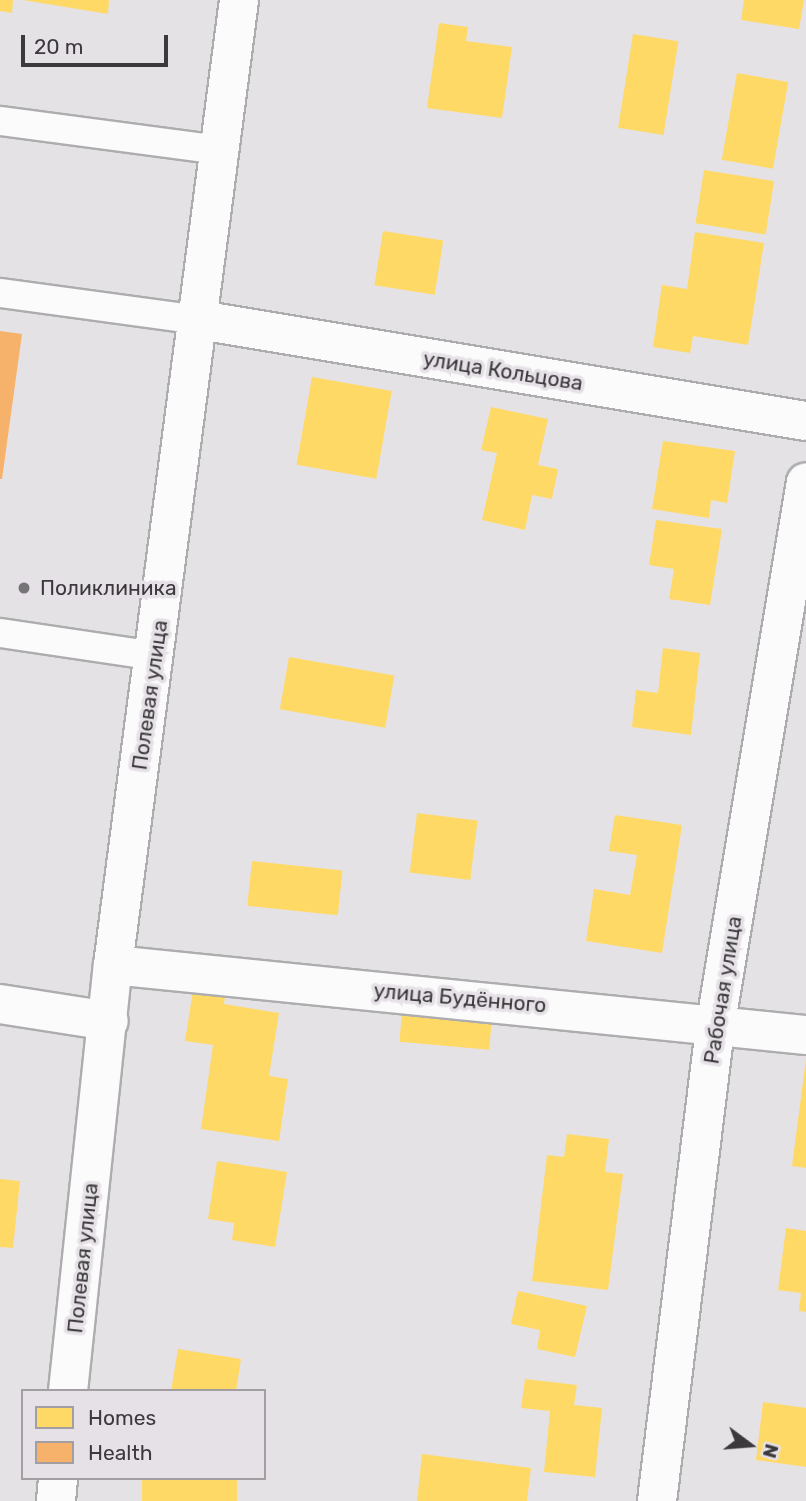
<!DOCTYPE html>
<meta charset="utf-8">
<style>
body{margin:0}
#map{position:relative;width:806px;height:1501px;overflow:hidden;background:#e5e2e6;font-family:Rubik,sans-serif}
div>[style]{position:absolute}
.homes>*{inset:0;background:#ffd966;transform-origin:0 0}
.health>*{inset:0;background:#f6b26b}
.roads{filter:drop-shadow(2px 0 #adacae) drop-shadow(-2px 0 #adacae) drop-shadow(0 2px #adacae) drop-shadow(0 -2px #adacae)}
.service>*{height:28px;margin:-14px;padding:0 14px;transform-origin:14px;border-radius:14px;background:#fbfbfb}
.pedestrian>*{height:38px;margin:-19px;padding:0 19px;transform-origin:19px;border-radius:19px;background:#fbfbfb}
.minor>*{height:38px;margin:-19px;padding:0 19px;transform-origin:19px;border-radius:19px;background:#fbfbfb}
.dots>*{width:19px;height:19px;translate:-50% -50%;box-sizing:border-box;border:4px solid #e6e1e7;border-radius:50%}
span{translate:-50% -50%;white-space:nowrap;text-align:center;line-height:1.15;-webkit-text-stroke:7px #e6e1e7;paint-order:stroke}
.street-label{font-size:21px;color:#3b393b}
.poi-label{font-size:21px;color:#3b393b}
.left{translate:0 -50%;text-align:left}
.legend{position:absolute;left:21px;top:1389px;width:245px;height:91px;box-sizing:border-box;background:#e6e1e7;border:2px solid #a29ea2;margin:0;padding:9px 12px;list-style:none;font-size:21px;color:#3b393b}
.legend li{display:flex;align-items:center;gap:14px;height:35px}
.legend b{width:35px;border:2px solid #a29ea2}
.north{position:absolute;left:715px;top:1410px;width:70px;height:70px;-webkit-text-stroke:5px #e6e1e7;paint-order:stroke;rotate:106deg;font-size:19px;font-weight:700;line-height:28px;text-align:center;color:#3b393b}
.north::after{content:'';display:block;margin:auto;width:24px;height:32px;background:#3b393b;clip-path:polygon(50% 0,100% 100%,50% 72%,0 100%)}
.scale{position:absolute;left:21px;top:35px;width:147px;height:32px;box-sizing:border-box;border:4px solid #3b393b;border-top:0;padding-left:9px;font-size:21px;line-height:24px;white-space:nowrap;color:#3b393b;-webkit-text-stroke:5px #e6e1e7;paint-order:stroke}
</style>
<div id="map">
<div class="homes">
<i style="clip-path:polygon(0 0,13px 0,12px 13px,0 11px)"></i>
<i style="clip-path:polygon(23px 0,109px 0,108px 14px)"></i>
<i style="clip-path:polygon(744px 0,804px 0,799px 29px,741px 20px)"></i>
<i style="clip-path:polygon(439px 23px,468px 27px,466px 41px,512px 47px,502px 118px,427px 108px)"></i>
<i style="left:633px;top:34px;width:46px;height:95px;rotate:9deg"></i>
<i style="left:737px;top:73px;width:52px;height:88px;rotate:10deg"></i>
<i style="left:704px;top:170px;width:71px;height:54px;rotate:9deg"></i>
<i style="left:383px;top:231px;width:61px;height:55px;rotate:9deg"></i>
<i style="clip-path:polygon(695px 232px,764px 243px,748px 345px,693px 336px,690px 353px,653px 347px,662px 285px,687px 289px)"></i>
<i style="left:312px;top:377px;width:81px;height:89px;rotate:10deg"></i>
<i style="clip-path:polygon(491px 407px,548px 419px,538px 465px,558px 469px,552px 499px,532px 495px,525px 530px,482px 520px,497px 453px,481px 450px)"></i>
<i style="clip-path:polygon(663px 441px,735px 451px,727px 503px,711px 500px,709px 518px,652px 509px)"></i>
<i style="clip-path:polygon(656px 520px,722px 529px,710px 605px,669px 599px,674px 569px,649px 565px)"></i>
<i style="clip-path:polygon(663px 648px,700px 653px,691px 735px,632px 727px,636px 690px,658px 693px)"></i>
<i style="left:289px;top:657px;width:107px;height:53px;rotate:10deg"></i>
<i style="left:417px;top:813px;width:61px;height:60px;rotate:7deg"></i>
<i style="clip-path:polygon(615px 815px,682px 825px,662px 953px,586px 941px,594px 889px,630px 895px,637px 855px,609px 851px)"></i>
<i style="left:252px;top:861px;width:91px;height:45px;rotate:6deg"></i>
<i style="clip-path:polygon(194px 984px,226px 989px,224px 1004px,279px 1013px,269px 1076px,288px 1079px,279px 1141px,201px 1129px,213px 1045px,185px 1041px)"></i>
<i style="left:403px;top:1001px;width:90px;height:41px;rotate:5deg"></i>
<i style="clip-path:polygon(806px 1059px,806px 1168px,792px 1166px)"></i>
<i style="clip-path:polygon(567px 1134px,609px 1139px,605px 1172px,623px 1174px,608px 1290px,532px 1281px,547px 1155px,564px 1157px)"></i>
<i style="clip-path:polygon(217px 1161px,287px 1172px,275px 1247px,232px 1240px,234px 1223px,208px 1219px)"></i>
<i style="clip-path:polygon(0 1179px,20px 1181px,13px 1248px,0 1247px)"></i>
<i style="clip-path:polygon(786px 1228px,806px 1231px,806px 1312px,799px 1311px,801px 1293px,778px 1290px)"></i>
<i style="clip-path:polygon(518px 1291px,587px 1306px,575px 1357px,537px 1349px,540px 1330px,511px 1324px)"></i>
<i style="clip-path:polygon(178px 1349px,241px 1359px,236px 1391px,171px 1391px)"></i>
<i style="clip-path:polygon(525px 1379px,577px 1385px,574px 1405px,602px 1408px,595px 1477px,544px 1472px,550px 1411px,521px 1408px)"></i>
<i style="clip-path:polygon(763px 1402px,806px 1408px,806px 1467px,756px 1460px)"></i>
<i style="clip-path:polygon(422px 1454px,531px 1468px,527px 1501px,417px 1501px)"></i>
<i style="left:142px;top:1478px;width:95px;height:23px"></i>
</div>
<div class="health">
<i style="clip-path:polygon(0 331px,22px 334px,2px 479px,0 479px)"></i>
</div>
<div class="roads">
<div class="service">
<i style="left:0;top:121px;width:222px;rotate:7.5deg"></i>
<i style="left:0;top:293px;width:201px;rotate:7.7deg"></i>
<i style="left:0;top:633px;width:157px;rotate:8.4deg"></i>
</div>
<div class="pedestrian">
<i style="left:113px;top:965px;width:697px;rotate:5.77deg"></i>
</div>
<div class="minor">
<i style="left:199px;top:320px;width:615px;rotate:9.45deg"></i>
<i style="left:0;top:1004px;width:110px;rotate:8.9deg"></i>
<i style="left:68px;top:1391px;width:428px;rotate:-84deg"></i>
<i style="left:113px;top:965px;width:973px;rotate:-82.56deg"></i>
<i style="left:56px;top:1501px;width:23px;rotate:-85deg"></i>
<i style="left:657px;top:1501px;width:483px;rotate:-83deg"></i>
<i style="left:716px;top:1022px;width:547px;rotate:-80.54deg"></i>
</div>
</div>
<div class="dots">
<i style="left:24px;top:588px;background:#767477"></i>
</div>
<div class="street-label">
<span style="left:503px;top:371px;rotate:9deg">улица Кольцова</span>
<span style="left:150px;top:695px;rotate:-82deg">Полевая улица</span>
<span style="left:723px;top:990px;rotate:-81deg">Рабочая улица</span>
<span style="left:460px;top:998px;rotate:5deg">улица Будённого</span>
<span style="left:83px;top:1258px;rotate:-84deg">Полевая улица</span>
</div>
<div class="poi-label">
<span class="left" style="left:40px;top:588px">Поликлиника</span>
</div>
<ul class="legend">
<li><b style="height:19px;background:#ffd966"></b>Homes</li>
<li><b style="height:19px;background:#f6b26b"></b>Health</li>
</ul>
<div class="north">N</div>
<div class="scale">20 m</div>
</div>
